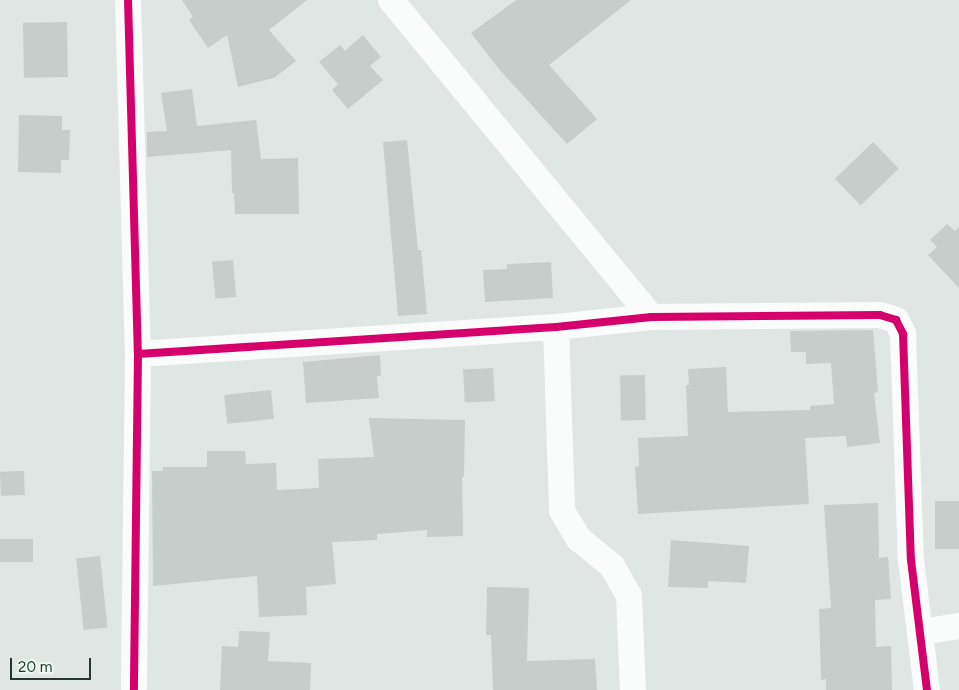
<!DOCTYPE html>
<style>
body{margin:0}
#map{position:relative;width:959px;height:690px;overflow:hidden;background:#e0e6e3;font-family:Figtree,sans-serif}
div>[style]{position:absolute}
.building>*{inset:0;background:#c7cdca;transform-origin:0 0}
.minor>*{height:26px;margin:-13px;padding:0 13px;transform-origin:13px;border-radius:13px;background:#fafbfb}
.cycleway>*{height:8px;margin:-4px;padding:0 4px;transform-origin:4px;border-radius:4px;background:#d6006c}
span{translate:-50% -50%;white-space:nowrap;text-align:center;line-height:1.15;-webkit-text-stroke:5px #edf6f1;paint-order:stroke}
.scale{position:absolute;left:10px;top:658px;width:81px;height:22px;box-sizing:border-box;border:2px solid #1f3830;border-top:0;padding-left:6px;font-size:15px;line-height:18px;white-space:nowrap;color:#1f3830;-webkit-text-stroke:4px #edf6f1;paint-order:stroke}
</style>
<div id="map">
<div class="building">
<i style="clip-path:polygon(182px 0,307px 0,269px 30px,296px 61px,274px 78px,238px 87px,227px 35px,208px 48px,189px 20px,193px 17px)"></i>
<i style="clip-path:polygon(516px 0,631px 0,549px 65px,597px 119px,567px 144px,498px 68px,471px 33px)"></i>
<i style="left:67px;top:22px;width:55px;height:44px;rotate:89deg"></i>
<i style="clip-path:polygon(363px 35px,381px 57px,370px 66px,383px 80px,348px 109px,332px 90px,338px 84px,319px 62px,340px 45px,345px 51px)"></i>
<i style="clip-path:polygon(192px 89px,197px 126px,256px 120px,261px 159px,298px 158px,299px 214px,235px 214px,234px 193px,232px 193px,231px 150px,147px 157px,147px 132px,167px 131px,161px 93px)"></i>
<i style="clip-path:polygon(19px 115px,62px 116px,62px 130px,70px 130px,69px 160px,61px 160px,61px 173px,18px 172px)"></i>
<i style="clip-path:polygon(407px 140px,418px 250px,421px 250px,427px 314px,398px 316px,383px 142px)"></i>
<i style="left:873px;top:142px;width:37px;height:53px;rotate:46deg"></i>
<i style="clip-path:polygon(947px 224px,955px 231px,959px 227px,959px 288px,928px 255px,937px 247px,930px 240px)"></i>
<i style="left:233px;top:260px;width:37px;height:21px;rotate:85deg"></i>
<i style="clip-path:polygon(551px 262px,553px 298px,485px 302px,483px 270px,507px 269px,507px 264px)"></i>
<i style="clip-path:polygon(873px 330px,878px 392px,874px 393px,880px 443px,847px 447px,846px 436px,805px 438px,809px 504px,638px 514px,635px 467px,639px 466px,638px 438px,688px 436px,686px 385px,689px 385px,688px 369px,726px 367px,728px 412px,810px 410px,810px 406px,834px 404px,831px 363px,806px 364px,806px 352px,791px 352px,790px 331px)"></i>
<i style="clip-path:polygon(380px 355px,381px 376px,377px 376px,379px 398px,306px 403px,303px 362px)"></i>
<i style="left:493px;top:368px;width:33px;height:30px;rotate:87deg"></i>
<i style="left:645px;top:375px;width:45px;height:25px;rotate:89deg"></i>
<i style="left:271px;top:390px;width:29px;height:47px;rotate:84deg"></i>
<i style="clip-path:polygon(369px 418px,465px 420px,464px 477px,462px 477px,463px 536px,427px 537px,427px 530px,377px 534px,377px 540px,332px 542px,336px 584px,306px 587px,307px 615px,259px 617px,257px 576px,153px 586px,152px 471px,163px 471px,163px 467px,207px 467px,207px 451px,245px 451px,246px 464px,276px 463px,277px 490px,319px 488px,318px 459px,374px 457px)"></i>
<i style="left:24px;top:471px;width:24px;height:24px;rotate:88deg"></i>
<i style="left:959px;top:501px;width:48px;height:24px;rotate:90deg"></i>
<i style="clip-path:polygon(878px 503px,879px 558px,888px 557px,891px 599px,875px 600px,876px 647px,891px 646px,892px 690px,826px 690px,826px 679px,821px 680px,819px 609px,831px 608px,824px 505px)"></i>
<i style="left:33px;top:539px;width:23px;height:33px;rotate:90deg"></i>
<i style="clip-path:polygon(671px 540px,749px 546px,746px 583px,708px 581px,708px 588px,668px 587px)"></i>
<i style="left:100px;top:556px;width:72px;height:24px;rotate:84deg"></i>
<i style="clip-path:polygon(487px 587px,529px 588px,527px 661px,595px 659px,597px 690px,493px 690px,491px 635px,486px 635px)"></i>
<i style="clip-path:polygon(239px 631px,270px 632px,268px 661px,311px 663px,310px 690px,220px 690px,222px 646px,238px 647px)"></i>
</div>
<div class="minor">
<i style="left:128px;top:0;width:354px;rotate:88.4deg"></i>
<i style="left:138px;top:354px;width:336px;rotate:90.7deg"></i>
<i style="left:391px;top:0;width:410px;rotate:50.6deg"></i>
<i style="left:556px;top:327px;width:184px;rotate:88.1deg"></i>
<i style="left:562px;top:511px;width:33px;rotate:59deg"></i>
<i style="left:579px;top:539px;width:43px;rotate:39.3deg"></i>
<i style="left:612px;top:566px;width:34px;rotate:60deg"></i>
<i style="left:629px;top:596px;width:94px;rotate:87.6deg"></i>
<i style="left:138px;top:354px;width:419px;rotate:-3.7deg"></i>
<i style="left:556px;top:327px;width:96px;rotate:-6deg"></i>
<i style="left:651px;top:317px;width:229px;rotate:-0.5deg"></i>
<i style="left:880px;top:315px;width:17px;rotate:17deg"></i>
<i style="left:896px;top:320px;width:16px;rotate:63deg"></i>
<i style="left:903px;top:334px;width:226px;rotate:88deg"></i>
<i style="left:911px;top:560px;width:131px;rotate:83deg"></i>
<i style="left:921px;top:632px;width:38px;rotate:-9deg"></i>
</div>
<div class="cycleway">
<i style="left:128px;top:0;width:354px;rotate:88.4deg"></i>
<i style="left:138px;top:354px;width:336px;rotate:90.7deg"></i>
<i style="left:138px;top:354px;width:419px;rotate:-3.7deg"></i>
<i style="left:556px;top:327px;width:96px;rotate:-6deg"></i>
<i style="left:651px;top:317px;width:229px;rotate:-0.5deg"></i>
<i style="left:880px;top:315px;width:17px;rotate:17deg"></i>
<i style="left:896px;top:320px;width:16px;rotate:63deg"></i>
<i style="left:903px;top:334px;width:226px;rotate:88deg"></i>
<i style="left:911px;top:560px;width:131px;rotate:83deg"></i>
</div>
<div class="scale">20 m</div>
</div>
